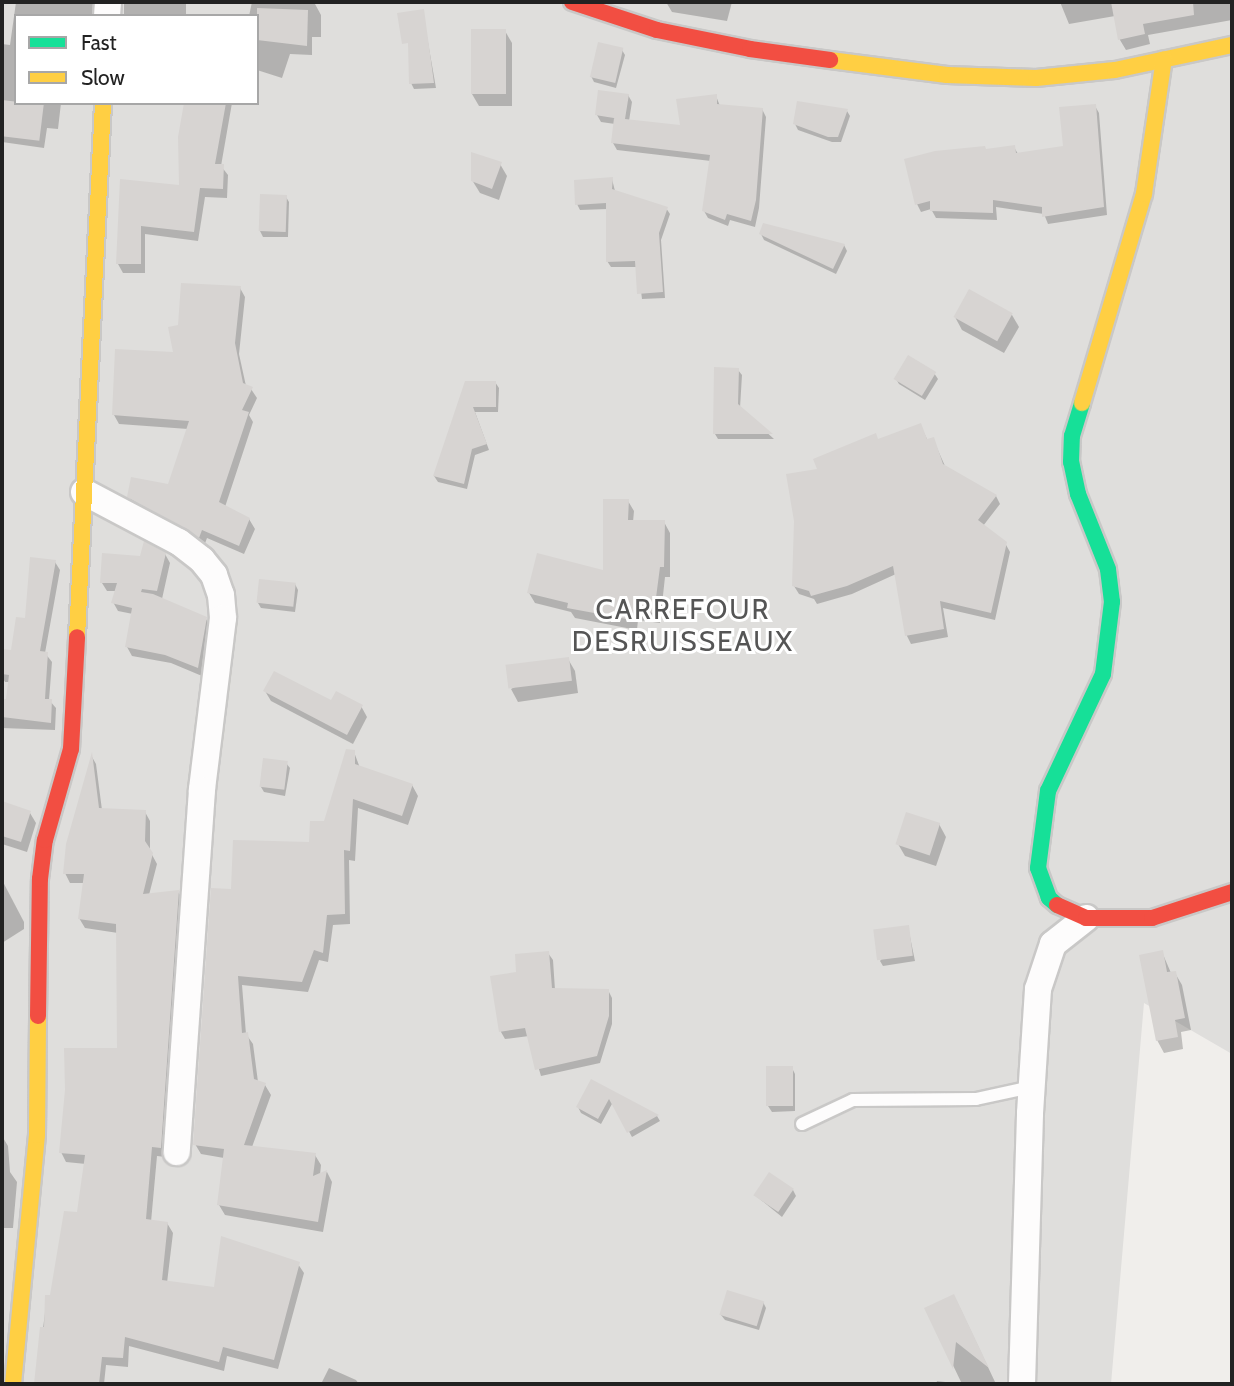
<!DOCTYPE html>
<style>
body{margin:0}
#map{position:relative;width:1234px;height:1386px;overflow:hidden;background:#f0eeeb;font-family:Cabin,sans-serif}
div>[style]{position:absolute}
.residential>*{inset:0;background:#dfdedc}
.shadow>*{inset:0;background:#0003;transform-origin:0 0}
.building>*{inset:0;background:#d7d4d2;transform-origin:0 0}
.roads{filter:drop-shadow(2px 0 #c9c8c7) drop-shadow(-2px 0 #c9c8c7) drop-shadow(0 2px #c9c8c7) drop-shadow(0 -2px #c9c8c7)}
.lane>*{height:12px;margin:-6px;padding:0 6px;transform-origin:6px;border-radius:6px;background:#fdfcfc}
.street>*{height:26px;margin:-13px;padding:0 13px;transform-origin:13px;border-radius:13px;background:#fdfcfc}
.fast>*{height:16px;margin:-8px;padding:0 8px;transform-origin:8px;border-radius:8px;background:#16e098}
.slow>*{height:16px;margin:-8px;padding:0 8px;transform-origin:8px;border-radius:8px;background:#ffcf43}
.jam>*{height:16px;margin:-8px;padding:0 8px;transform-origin:8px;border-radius:8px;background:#f24e42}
span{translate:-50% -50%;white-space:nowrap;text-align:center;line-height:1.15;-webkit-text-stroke:6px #fff;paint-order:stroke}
.quarter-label{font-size:28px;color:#555;letter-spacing:2px}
.frame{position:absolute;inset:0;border:4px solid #222;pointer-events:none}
.legend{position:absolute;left:14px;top:14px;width:245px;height:91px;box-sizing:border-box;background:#fff;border:2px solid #a7a7a7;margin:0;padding:9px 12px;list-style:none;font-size:21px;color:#222}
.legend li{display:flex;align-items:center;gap:14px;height:35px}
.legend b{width:35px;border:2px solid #a7a7a7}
</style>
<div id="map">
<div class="residential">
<i style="clip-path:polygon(evenodd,2px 2px,1232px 2px,1232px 1054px,1144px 1003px,1111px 1384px,2px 1384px,2px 2px,16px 16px,257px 16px,257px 103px,16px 103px,16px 16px)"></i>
</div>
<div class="shadow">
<i style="clip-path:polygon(16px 2px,102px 2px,97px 16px,16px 16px,16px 103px,61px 103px,58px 129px,47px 128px,44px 148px,2px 142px,2px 44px,10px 45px)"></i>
<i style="left:124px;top:2px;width:62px;height:14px"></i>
<i style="clip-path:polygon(252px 2px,303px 2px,315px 4px,321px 15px,321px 37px,312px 37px,312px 55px,290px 54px,282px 78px,257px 70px,257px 16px,249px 16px)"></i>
<i style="clip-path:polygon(666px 2px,732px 2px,727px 21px,672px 12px)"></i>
<i style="clip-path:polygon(1060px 2px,1232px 2px,1232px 20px,1148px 35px,1150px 44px,1126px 50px,1120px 40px,1115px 16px,1069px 24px)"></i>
<i style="clip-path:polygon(423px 14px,436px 88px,414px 89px,411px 83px)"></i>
<i style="clip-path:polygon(505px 31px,512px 43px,512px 106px,479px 106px,472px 94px)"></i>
<i style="clip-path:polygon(622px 50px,625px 55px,616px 88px,594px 82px,591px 76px)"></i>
<i style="clip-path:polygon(628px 95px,632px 102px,629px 121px,682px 127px,716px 96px,720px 106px,762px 109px,766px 117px,759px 208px,755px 227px,730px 220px,728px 226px,708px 218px,704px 211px,711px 161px,617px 150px,613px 143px,615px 124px,601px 122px,597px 115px)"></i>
<i style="clip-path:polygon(186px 103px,232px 103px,221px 166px,228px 175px,227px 198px,205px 197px,198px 241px,145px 234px,145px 273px,123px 273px,118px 264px,122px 181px,180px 187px)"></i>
<i style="clip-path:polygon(1095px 106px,1099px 113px,1107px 215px,1048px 224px,1044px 214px,996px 207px,997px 220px,936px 218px,931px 209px,921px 212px,917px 204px,1014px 147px,1018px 154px,1065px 147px)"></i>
<i style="clip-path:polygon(847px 111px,850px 116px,841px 142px,832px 142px,798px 130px,795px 124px)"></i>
<i style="clip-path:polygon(500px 164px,507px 176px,499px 200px,480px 193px,472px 180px)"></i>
<i style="clip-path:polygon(612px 179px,615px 191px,666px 208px,670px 214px,661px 240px,665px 298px,642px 299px,638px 267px,611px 267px,607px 261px,608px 209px,580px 210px,577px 204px)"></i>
<i style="clip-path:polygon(286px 197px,289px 202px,288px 237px,263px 237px,260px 231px)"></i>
<i style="clip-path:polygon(761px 234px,844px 245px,847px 251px,836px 274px,764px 240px)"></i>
<i style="clip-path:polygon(240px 288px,245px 297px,239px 354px,246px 386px,251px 389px,257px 398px,249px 415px,253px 422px,225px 507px,249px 519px,255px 529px,244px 554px,207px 538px,204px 546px,134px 506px,129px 496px,170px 486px,188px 429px,119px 424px,114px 415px,175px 353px,180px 327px)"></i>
<i style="clip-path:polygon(1012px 315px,1019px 327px,1004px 353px,962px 330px,955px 317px)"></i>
<i style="clip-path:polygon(738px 370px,742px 375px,740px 408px,774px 439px,718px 439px,715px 434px)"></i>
<i style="clip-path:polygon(934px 373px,938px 379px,925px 400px,899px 384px,896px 379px)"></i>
<i style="clip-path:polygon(466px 382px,495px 382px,499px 388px,498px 412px,475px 412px,489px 450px,475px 455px,467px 489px,438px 482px,434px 476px)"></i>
<i style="clip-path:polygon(920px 425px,928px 441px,933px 439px,945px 466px,996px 496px,1000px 504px,983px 526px,1005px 543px,1010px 552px,995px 620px,943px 608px,948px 637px,911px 644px,907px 636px,896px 574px,852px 594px,817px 604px,814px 599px,799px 594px,794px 586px,820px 471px,878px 440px)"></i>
<i style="clip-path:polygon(628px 501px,634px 511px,633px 522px,664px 522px,670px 533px,670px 577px,665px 577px,660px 623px,638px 620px,637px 630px,575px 618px,571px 612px,535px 603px,529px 593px,605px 572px)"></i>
<i style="clip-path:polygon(165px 554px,170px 563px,162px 599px,206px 619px,211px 627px,202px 676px,171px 663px,132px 656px,127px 647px,133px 614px,118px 611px,113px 602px,116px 591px,107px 591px,102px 583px,142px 557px)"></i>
<i style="clip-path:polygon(55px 562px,60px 570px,45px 653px,52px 662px,49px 700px,56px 708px,55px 730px,2px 728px,2px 700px,8px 700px,10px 682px,5px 682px,2px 676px,2px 651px,13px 651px)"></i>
<i style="clip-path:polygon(295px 584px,298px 590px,295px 612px,261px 608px,258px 603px)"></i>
<i style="clip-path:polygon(568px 659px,575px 671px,578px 693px,518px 702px,511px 689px)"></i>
<i style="clip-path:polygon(265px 691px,361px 706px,367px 717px,353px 744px,271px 701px)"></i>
<i style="clip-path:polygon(354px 752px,360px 768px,412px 785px,418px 796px,408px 825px,358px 808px,355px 861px,349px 860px,350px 924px,333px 925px,328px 962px,319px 960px,308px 992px,242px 985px,246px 1034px,253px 1044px,258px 1082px,265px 1085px,271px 1095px,252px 1147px,315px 1155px,321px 1165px,320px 1175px,327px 1172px,332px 1182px,323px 1232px,225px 1215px,219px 1205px,224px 1158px,201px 1154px,195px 1144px,233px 891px,311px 844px,325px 823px)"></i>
<i style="clip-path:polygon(92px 757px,96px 764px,102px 810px,145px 812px,150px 821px,150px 851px,157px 864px,149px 895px,178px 892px,184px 901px,166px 1157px,157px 1156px,151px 1222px,167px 1223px,173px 1233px,167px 1283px,216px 1288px,298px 1264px,304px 1273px,278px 1369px,227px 1356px,224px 1371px,129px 1346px,128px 1367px,106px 1365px,104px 1384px,36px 1384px,47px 1297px,52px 1297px,79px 1213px,86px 1164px,66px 1162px,61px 1152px,119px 1050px,118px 933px,85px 928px,79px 918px,85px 883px,70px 883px,65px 873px)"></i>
<i style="clip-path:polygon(286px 763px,290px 768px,285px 796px,264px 792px,261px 787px)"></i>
<i style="clip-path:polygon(2px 803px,30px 813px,36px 823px,27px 852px,2px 844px)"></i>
<i style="clip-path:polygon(939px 824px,946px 837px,936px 866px,905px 856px,898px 844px)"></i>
<i style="clip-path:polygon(2px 880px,24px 922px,24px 929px,2px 943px)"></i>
<i style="clip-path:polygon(908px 927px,915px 961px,883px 966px,880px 961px)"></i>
<i style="clip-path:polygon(1162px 952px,1171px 973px,1175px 973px,1182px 985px,1191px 1030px,1181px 1032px,1183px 1049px,1164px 1053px,1157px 1040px)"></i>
<i style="clip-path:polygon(548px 953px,553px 960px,555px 990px,608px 990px,612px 998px,612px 1024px,600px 1063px,541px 1076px,529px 1036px,505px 1039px,501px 1032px,492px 977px,518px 973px)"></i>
<i style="clip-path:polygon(792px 1068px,795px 1074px,795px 1111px,772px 1112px,768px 1106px)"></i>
<i style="clip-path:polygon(592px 1081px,657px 1116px,660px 1121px,632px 1137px,613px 1102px,601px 1124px,581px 1113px,578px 1107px)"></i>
<i style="clip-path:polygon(2px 1136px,8px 1146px,10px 1172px,17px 1182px,13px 1228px,2px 1228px)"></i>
<i style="clip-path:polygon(793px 1190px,796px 1196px,782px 1217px,756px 1196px)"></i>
<i style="clip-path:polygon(763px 1302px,766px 1308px,759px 1330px,725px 1320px,721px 1315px)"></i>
<i style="clip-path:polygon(960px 1308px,996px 1384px,936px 1384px,937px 1381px,962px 1384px,926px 1309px)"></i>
<i style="clip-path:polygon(329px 1368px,356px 1380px,359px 1384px,321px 1384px)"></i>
</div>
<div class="building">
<i style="clip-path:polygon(1111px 2px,1193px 2px,1194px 15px,1143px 24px,1145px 34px,1118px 40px)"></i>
<i style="clip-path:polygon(257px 8px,308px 10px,307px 46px,257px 40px)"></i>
<i style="clip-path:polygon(424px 9px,434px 83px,409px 84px,408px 43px,402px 44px,397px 13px)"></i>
<i style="left:471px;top:29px;width:35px;height:65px"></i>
<i style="left:598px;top:42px;width:26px;height:36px;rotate:13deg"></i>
<i style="clip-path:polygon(598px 90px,629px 94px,625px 119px,680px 125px,676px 99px,717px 94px,717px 104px,763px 108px,756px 200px,751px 221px,727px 214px,725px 220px,702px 211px,710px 155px,611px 143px,614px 118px,620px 119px,595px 115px)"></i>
<i style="left:2px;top:100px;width:42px;height:36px;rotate:7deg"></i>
<i style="clip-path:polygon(797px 101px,848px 109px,838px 137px,828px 137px,793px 124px)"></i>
<i style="clip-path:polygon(184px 103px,226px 103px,215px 164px,224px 164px,223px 189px,200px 188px,194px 232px,141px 226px,141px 264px,116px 264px,120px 179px,179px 185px,178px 137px)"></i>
<i style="clip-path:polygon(1096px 104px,1104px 207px,1042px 217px,1042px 207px,993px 200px,993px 213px,930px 211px,930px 201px,915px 205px,904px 159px,935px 151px,985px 146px,986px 149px,1015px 145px,1016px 153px,1063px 146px,1059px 107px)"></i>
<i style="clip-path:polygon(471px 152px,502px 162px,492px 189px,471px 181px)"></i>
<i style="clip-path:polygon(613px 177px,612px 189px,668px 207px,659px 233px,663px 292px,637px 294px,635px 261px,606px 262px,606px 203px,575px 205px,574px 180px)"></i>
<i style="left:260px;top:194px;width:27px;height:37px;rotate:2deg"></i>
<i style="clip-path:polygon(763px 223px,845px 244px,833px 269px,759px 234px)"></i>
<i style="clip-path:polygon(181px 283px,241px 286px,235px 343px,243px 383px,253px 387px,242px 410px,249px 412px,219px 502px,250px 518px,239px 546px,202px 530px,199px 538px,127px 497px,131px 477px,168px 484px,189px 421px,112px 415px,115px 349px,173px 352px,168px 327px,178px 325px)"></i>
<i style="left:969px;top:289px;width:50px;height:32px;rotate:29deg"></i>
<i style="left:908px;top:355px;width:33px;height:28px;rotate:31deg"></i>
<i style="clip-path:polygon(714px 367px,739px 368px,738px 404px,773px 434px,713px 434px)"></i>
<i style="clip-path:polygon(465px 381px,496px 381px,496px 407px,473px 407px,487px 444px,472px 449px,464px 484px,433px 476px)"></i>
<i style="clip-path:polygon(921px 423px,927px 439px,934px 437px,943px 464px,997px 495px,978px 520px,1007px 542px,991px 613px,940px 601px,944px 629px,905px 636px,893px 566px,847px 586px,811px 596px,809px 591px,792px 586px,794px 521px,786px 474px,817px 469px,813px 459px,876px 433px,878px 439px)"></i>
<i style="clip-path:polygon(603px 499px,629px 499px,628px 520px,665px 520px,664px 567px,660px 567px,654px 613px,633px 610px,632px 620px,567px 608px,568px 603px,527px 593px,537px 553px,603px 570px)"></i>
<i style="clip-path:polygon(144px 541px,166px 553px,157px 591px,142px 589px,141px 592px,153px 594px,207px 617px,198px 668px,165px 655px,125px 647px,132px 608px,111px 603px,117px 583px,100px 583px,102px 553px,140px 556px)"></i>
<i style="clip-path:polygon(30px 557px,56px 560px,40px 651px,48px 652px,45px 699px,52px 699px,51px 723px,2px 717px,2px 699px,6px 699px,9px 675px,2px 674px,2px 649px,11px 650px,16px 617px,25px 618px)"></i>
<i style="left:259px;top:579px;width:37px;height:24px;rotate:6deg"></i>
<i style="left:569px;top:657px;width:24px;height:64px;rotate:83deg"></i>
<i style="clip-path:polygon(274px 671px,331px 700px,336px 691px,363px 705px,347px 735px,263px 691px)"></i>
<i style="clip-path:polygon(346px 749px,355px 750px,355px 764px,413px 784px,402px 816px,353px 799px,350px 851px,344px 850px,345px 914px,327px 915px,323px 953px,314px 950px,302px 982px,238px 976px,242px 1033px,248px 1032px,254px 1079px,266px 1083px,244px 1145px,316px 1153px,313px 1176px,327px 1170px,318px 1222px,217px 1205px,224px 1149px,193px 1145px,211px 888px,231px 889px,233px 840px,309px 842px,310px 821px,324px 821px)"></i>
<i style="clip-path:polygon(92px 752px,99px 808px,146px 810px,145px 841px,153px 853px,143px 894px,179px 890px,161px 1148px,152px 1147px,146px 1219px,168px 1222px,162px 1280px,214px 1287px,221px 1236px,300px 1262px,274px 1360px,223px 1347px,219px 1362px,125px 1337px,123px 1358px,102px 1357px,99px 1384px,34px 1384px,40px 1327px,44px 1327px,45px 1295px,50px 1295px,64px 1211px,77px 1212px,85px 1155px,59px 1153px,65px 1090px,64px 1048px,117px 1048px,116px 924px,78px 919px,84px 874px,63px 874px,66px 844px)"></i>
<i style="left:263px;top:758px;width:25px;height:29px;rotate:7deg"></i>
<i style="clip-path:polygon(2px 801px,31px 811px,21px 842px,2px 836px)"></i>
<i style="left:906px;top:812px;width:36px;height:34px;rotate:18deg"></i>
<i style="left:909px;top:925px;width:31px;height:36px;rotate:83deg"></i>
<i style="clip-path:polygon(1163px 950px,1167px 972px,1176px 971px,1185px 1018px,1175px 1020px,1178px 1037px,1156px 1041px,1139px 955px)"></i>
<i style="clip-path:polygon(549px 951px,552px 988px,609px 989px,609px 1016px,597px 1056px,535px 1070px,525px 1028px,499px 1032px,490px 976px,516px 972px,515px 954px)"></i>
<i style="left:793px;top:1066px;width:40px;height:27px;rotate:90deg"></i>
<i style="clip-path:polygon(591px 1079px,659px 1115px,627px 1133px,609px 1099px,598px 1119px,576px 1107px)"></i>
<i style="left:769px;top:1172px;width:30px;height:28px;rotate:34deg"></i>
<i style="left:727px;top:1290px;width:39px;height:26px;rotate:17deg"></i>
<i style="clip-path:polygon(954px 1294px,989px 1368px,956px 1342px,953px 1369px,924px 1308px)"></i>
</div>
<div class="roads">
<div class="lane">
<i style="left:802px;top:1124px;width:56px;rotate:-25.2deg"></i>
<i style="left:853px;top:1100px;width:123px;rotate:-0.5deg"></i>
<i style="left:976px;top:1099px;width:56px;rotate:-12.3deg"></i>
</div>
<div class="street">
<i style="left:107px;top:16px;width:14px;rotate:-86deg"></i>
<i style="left:84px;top:492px;width:107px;rotate:27.8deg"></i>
<i style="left:179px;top:542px;width:29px;rotate:38deg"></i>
<i style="left:202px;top:560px;width:19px;rotate:51deg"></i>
<i style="left:214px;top:575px;width:21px;rotate:71deg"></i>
<i style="left:221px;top:595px;width:23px;rotate:85deg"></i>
<i style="left:223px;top:618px;width:173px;rotate:97deg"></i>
<i style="left:202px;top:790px;width:363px;rotate:94deg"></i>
<i style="left:1022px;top:1384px;width:271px;rotate:-88.3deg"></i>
<i style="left:1030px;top:1113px;width:124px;rotate:-86.3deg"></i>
<i style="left:1038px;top:989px;width:47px;rotate:-71.6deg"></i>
<i style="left:1053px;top:944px;width:42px;rotate:-38.2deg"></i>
</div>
<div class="fast">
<i style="left:1057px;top:905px;width:11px;rotate:-139deg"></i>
<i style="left:1049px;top:898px;width:32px;rotate:-110deg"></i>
<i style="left:1038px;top:868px;width:78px;rotate:-82.6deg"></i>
<i style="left:1048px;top:791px;width:129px;rotate:-64.8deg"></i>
<i style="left:1103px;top:674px;width:73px;rotate:-82.9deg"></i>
<i style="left:1112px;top:602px;width:33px;rotate:-97deg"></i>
<i style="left:1108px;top:569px;width:81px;rotate:-111.8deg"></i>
<i style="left:1078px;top:494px;width:33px;rotate:-102deg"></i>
<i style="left:1071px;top:462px;width:26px;rotate:-88deg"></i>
<i style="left:1072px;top:436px;width:34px;rotate:-73deg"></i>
</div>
<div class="slow">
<i style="left:830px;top:60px;width:118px;rotate:7.3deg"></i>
<i style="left:947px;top:75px;width:89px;rotate:1.9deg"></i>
<i style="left:1036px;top:78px;width:79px;rotate:-5.8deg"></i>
<i style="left:1115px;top:70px;width:120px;rotate:-12.1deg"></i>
<i style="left:1082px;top:403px;width:218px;rotate:-73.5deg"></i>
<i style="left:1144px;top:194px;width:136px;rotate:-81.6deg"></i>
<i style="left:77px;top:637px;width:535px;rotate:-87.21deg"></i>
<i style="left:13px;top:1384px;width:250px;rotate:-84.5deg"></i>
<i style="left:37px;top:1135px;width:119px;rotate:-89.5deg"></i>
</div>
<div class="jam">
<i style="left:572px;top:2px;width:89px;rotate:18.2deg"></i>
<i style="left:657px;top:30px;width:95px;rotate:11.5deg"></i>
<i style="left:750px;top:49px;width:81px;rotate:7.8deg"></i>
<i style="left:1057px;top:905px;width:32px;rotate:24deg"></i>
<i style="left:1086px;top:918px;width:66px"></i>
<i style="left:1152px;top:918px;width:84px;rotate:-18deg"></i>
<i style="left:38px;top:1016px;width:137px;rotate:-89.2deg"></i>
<i style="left:40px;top:879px;width:39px;rotate:-83deg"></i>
<i style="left:45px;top:840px;width:95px;rotate:-74.1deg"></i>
<i style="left:71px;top:749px;width:112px;rotate:-86.9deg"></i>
</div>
</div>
<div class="quarter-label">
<span style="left:683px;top:625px">CARREFOUR<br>DESRUISSEAUX</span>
</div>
<div class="frame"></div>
<ul class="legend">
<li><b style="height:9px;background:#16e098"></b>Fast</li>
<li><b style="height:9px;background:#ffcf43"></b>Slow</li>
</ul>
</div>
